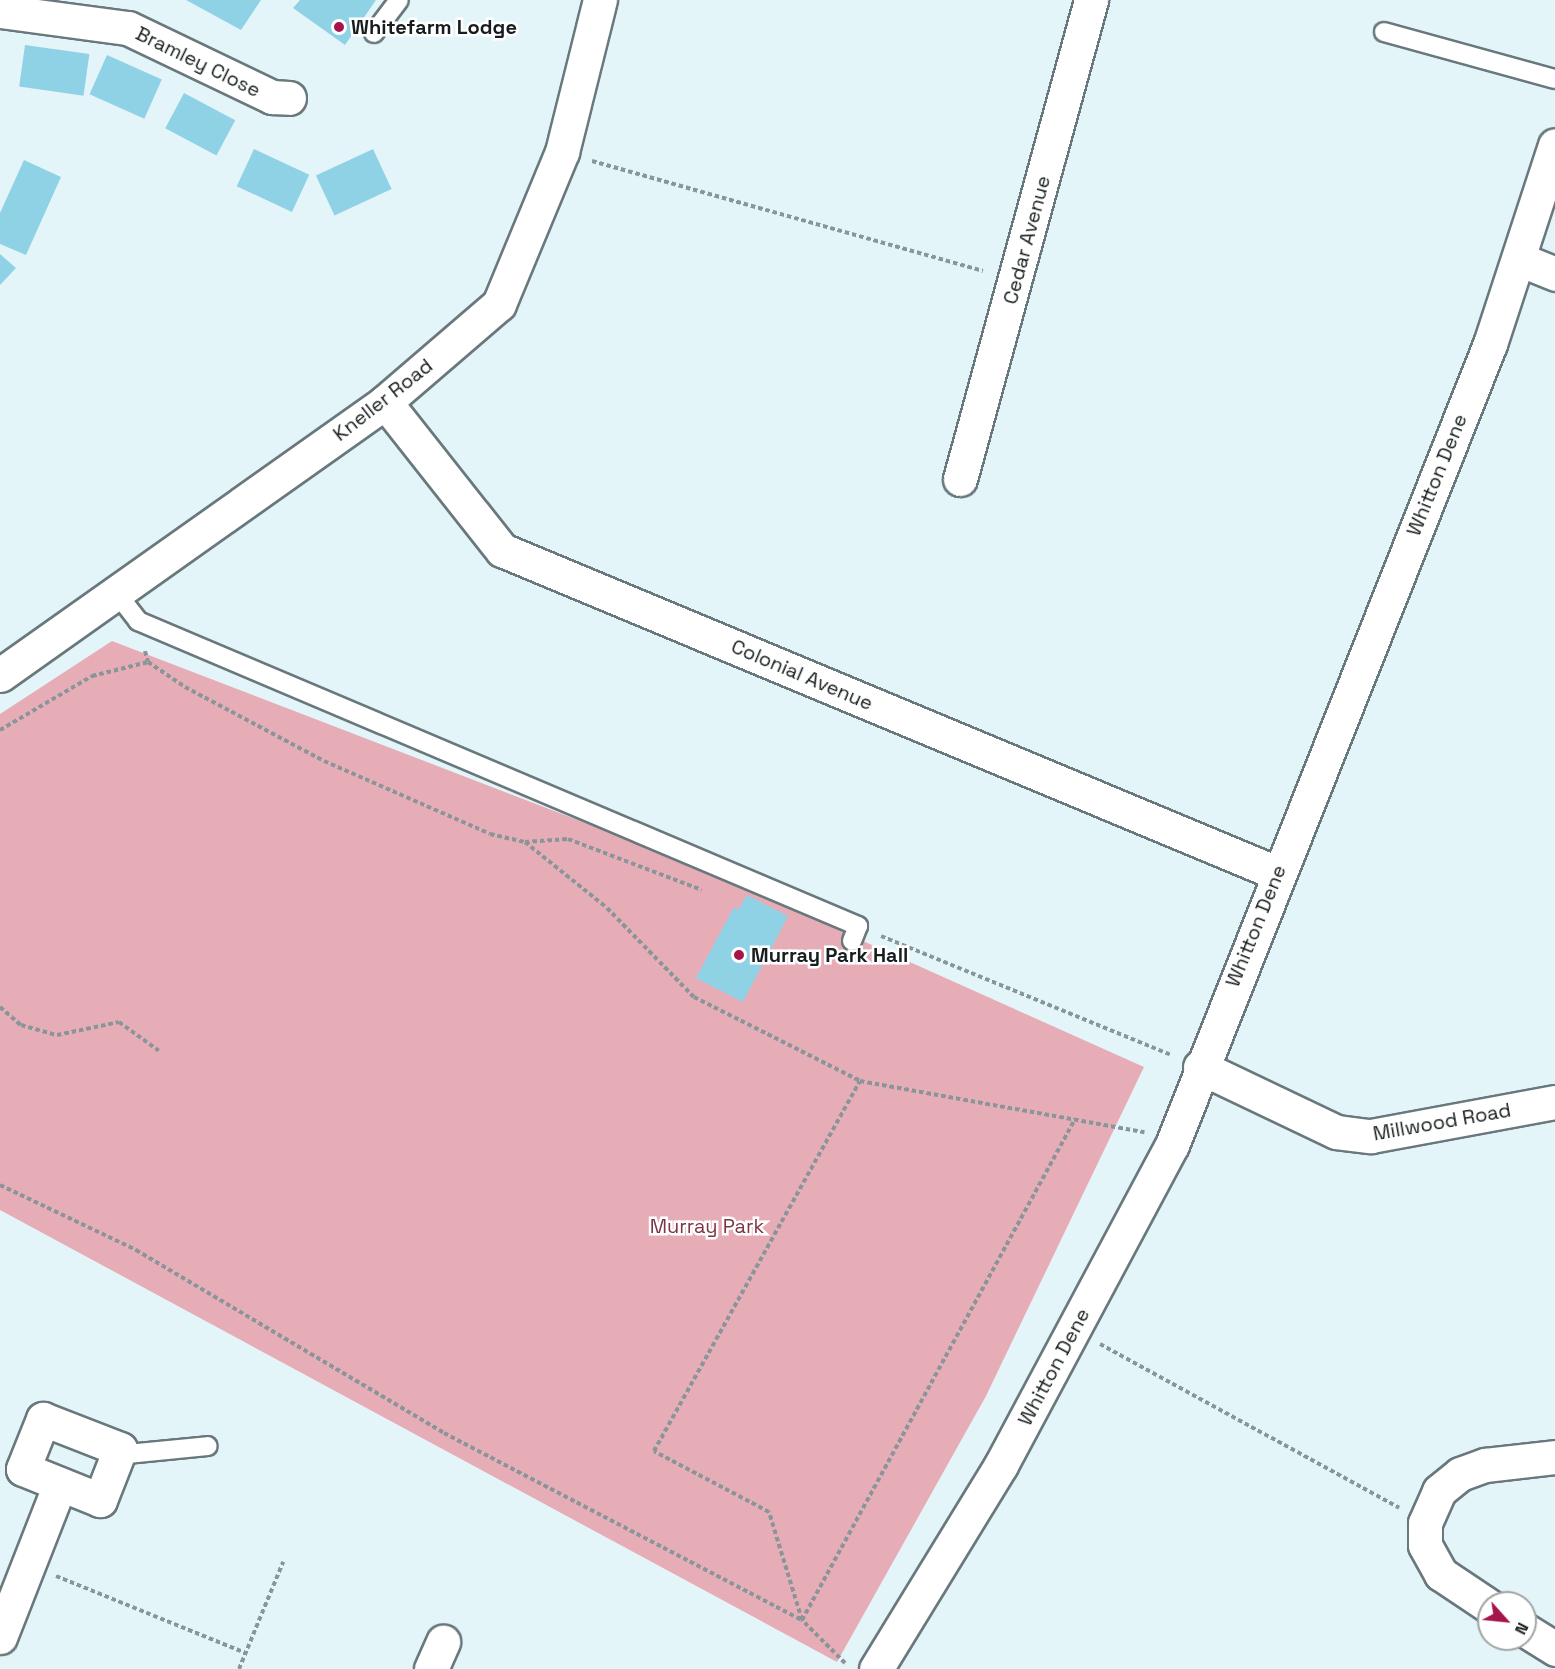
<!DOCTYPE html>
<style>
body{margin:0}
#map{position:relative;width:1555px;height:1669px;overflow:hidden;background:#e4f5fa;font-family:"Space Grotesk",sans-serif}
div>[style]{position:absolute}
.green>*{inset:0;background:#e6adb7}
.building>*{inset:0;background:#8fd2e6;transform-origin:0 0}
.path>*{height:4px;margin-top:-2px;transform-origin:0;background:repeating-linear-gradient(90deg,#899598 0 4.5px,transparent 0 7.5px)}
.roads{filter:drop-shadow(2px 0 #69787d) drop-shadow(-2px 0 #69787d) drop-shadow(0 2px #69787d) drop-shadow(0 -2px #69787d)}
.lane>*{height:18px;margin:-9px;padding:0 9px;transform-origin:9px;border-radius:9px;background:#fff}
.street>*{height:33px;margin:-16.5px;padding:0 16.5px;transform-origin:16.5px;border-radius:16.5px;background:#fff}
.secondary>*{height:33px;margin:-16.5px;padding:0 16.5px;transform-origin:16.5px;border-radius:16.5px;background:#fff}
.dots>*{width:16px;height:16px;translate:-50% -50%;box-sizing:border-box;border:3px solid #fff;border-radius:50%}
span{translate:-50% -50%;white-space:nowrap;text-align:center;line-height:1.15;-webkit-text-stroke:5px #fff;paint-order:stroke}
.poi-label{font-size:20px;color:#171d1e;font-weight:700}
.left{translate:0 -50%;text-align:left}
.street-label{font-size:20px;color:#171d1e}
.park-label{font-size:20px;color:#7d3447}
.north{position:absolute;left:1477px;top:1591px;width:60px;height:60px;box-sizing:border-box;background:#fff;border:2px solid #a2a5a5;border-radius:50%;rotate:117deg;font-size:16px;font-weight:700;line-height:24px;text-align:center;color:#171d1e}
.north::after{content:'';display:block;margin:auto;width:21px;height:27px;background:#a7134b;clip-path:polygon(50% 0,100% 100%,50% 72%,0 100%)}
</style>
<div id="map">
<div class="green">
<i style="clip-path:polygon(112px 641px,682px 860px,1144px 1067px,986px 1396px,837px 1662px,0 1210px,0 714px)"></i>
</div>
<div class="building">
<i style="clip-path:polygon(186px 0,261px 0,241px 30px)"></i>
<i style="clip-path:polygon(300px 0,376px 0,345px 45px,293px 8px)"></i>
<i style="left:25px;top:45px;width:65px;height:42px;rotate:8deg"></i>
<i style="left:107px;top:55px;width:60px;height:43px;rotate:24deg"></i>
<i style="left:184px;top:93px;width:58px;height:40px;rotate:28deg"></i>
<i style="left:254px;top:149px;width:61px;height:41px;rotate:25deg"></i>
<i style="left:373px;top:149px;width:44px;height:63px;rotate:65deg"></i>
<i style="clip-path:polygon(24px 160px,61px 177px,26px 255px,0 244px,0 213px)"></i>
<i style="clip-path:polygon(0 254px,16px 268px,0 285px)"></i>
<i style="clip-path:polygon(747px 895px,788px 916px,743px 1002px,696px 978px,734px 907px,738px 910px)"></i>
</div>
<div class="path">
<i style="left:592px;top:161px;width:406px;rotate:15.7deg"></i>
<i style="left:145px;top:651px;width:11px;rotate:75deg"></i>
<i style="left:148px;top:662px;width:45px;rotate:34deg"></i>
<i style="left:185px;top:687px;width:157px;rotate:28deg"></i>
<i style="left:324px;top:761px;width:181px;rotate:23.7deg"></i>
<i style="left:490px;top:834px;width:36px;rotate:13deg"></i>
<i style="left:525px;top:842px;width:43px;rotate:-4deg"></i>
<i style="left:568px;top:839px;width:143px;rotate:20.8deg"></i>
<i style="left:0;top:730px;width:107px;rotate:-30.4deg"></i>
<i style="left:92px;top:676px;width:58px;rotate:-14deg"></i>
<i style="left:525px;top:842px;width:105px;rotate:38.8deg"></i>
<i style="left:607px;top:908px;width:124px;rotate:45.7deg"></i>
<i style="left:694px;top:997px;width:186px;rotate:26.8deg"></i>
<i style="left:860px;top:1081px;width:289px;rotate:10.2deg"></i>
<i style="left:881px;top:936px;width:313px;rotate:22.3deg"></i>
<i style="left:0;top:1007px;width:28px;rotate:41deg"></i>
<i style="left:21px;top:1025px;width:37px;rotate:16deg"></i>
<i style="left:57px;top:1035px;width:63px;rotate:-11.8deg"></i>
<i style="left:119px;top:1022px;width:49px;rotate:35.9deg"></i>
<i style="left:0;top:1185px;width:151px;rotate:25.5deg"></i>
<i style="left:136px;top:1250px;width:358px;rotate:30.7deg"></i>
<i style="left:444px;top:1433px;width:404px;rotate:27.6deg"></i>
<i style="left:802px;top:1620px;width:571px;rotate:-61.41deg"></i>
<i style="left:1100px;top:1344px;width:341px;rotate:28.7deg"></i>
<i style="left:56px;top:1576px;width:205px;rotate:22.1deg"></i>
<i style="left:845px;top:1663px;width:61px;rotate:-135deg"></i>
<i style="left:802px;top:1620px;width:113px;rotate:-107deg"></i>
<i style="left:769px;top:1512px;width:130px;rotate:-152.1deg"></i>
<i style="left:654px;top:1451px;width:423px;rotate:-60.9deg"></i>
<i style="left:239px;top:1669px;width:116px;rotate:-67.6deg"></i>
</div>
<div class="roads">
<div class="lane">
<i style="left:1384px;top:32px;width:177px;rotate:15.4deg"></i>
<i style="left:374px;top:33px;width:41px;rotate:-52.9deg"></i>
<i style="left:118px;top:595px;width:33px;rotate:52deg"></i>
<i style="left:138px;top:621px;width:782px;rotate:22.96deg"></i>
<i style="left:858px;top:926px;width:16px;rotate:112deg"></i>
<i style="left:117px;top:1455px;width:91px;rotate:-5.6deg"></i>
</div>
<div class="street">
<i style="left:0;top:11px;width:129px;rotate:7.6deg"></i>
<i style="left:128px;top:28px;width:160px;rotate:25.6deg"></i>
<i style="left:272px;top:97px;width:17px;rotate:3deg"></i>
<i style="left:1521px;top:260px;width:37px;rotate:22deg"></i>
<i style="left:385px;top:402px;width:189px;rotate:51.7deg"></i>
<i style="left:502px;top:550px;width:840px;rotate:22.63deg"></i>
<i style="left:960px;top:479px;width:497px;rotate:-74.7deg"></i>
<i style="left:1200px;top:1067px;width:151px;rotate:25.5deg"></i>
<i style="left:1336px;top:1132px;width:35px;rotate:7deg"></i>
<i style="left:1371px;top:1136px;width:187px;rotate:-10.5deg"></i>
<i style="left:43px;top:1419px;width:83px;rotate:21.3deg"></i>
<i style="left:120px;top:1449px;width:55px;rotate:111.4deg"></i>
<i style="left:100px;top:1500px;width:83px;rotate:-158.1deg"></i>
<i style="left:23px;top:1469px;width:54px;rotate:-68.2deg"></i>
<i style="left:1489px;top:1606px;width:58px;rotate:-146.3deg"></i>
<i style="left:1441px;top:1574px;width:33px;rotate:-119deg"></i>
<i style="left:1425px;top:1545px;width:22px;rotate:-90deg"></i>
<i style="left:1425px;top:1523px;width:35px;rotate:-66deg"></i>
<i style="left:1439px;top:1491px;width:27px;rotate:-39deg"></i>
<i style="left:1460px;top:1474px;width:27px;rotate:-20deg"></i>
<i style="left:1485px;top:1465px;width:70px;rotate:-6.5deg"></i>
<i style="left:1525px;top:1630px;width:36px;rotate:32deg"></i>
<i style="left:0;top:1637px;width:164px;rotate:-68.6deg"></i>
<i style="left:431px;top:1669px;width:30px;rotate:-66deg"></i>
</div>
<div class="secondary">
<i style="left:0;top:675px;width:472px;rotate:-35.3deg"></i>
<i style="left:385px;top:402px;width:150px;rotate:-40.7deg"></i>
<i style="left:499px;top:304px;width:165px;rotate:-67.5deg"></i>
<i style="left:562px;top:152px;width:157px;rotate:-76deg"></i>
<i style="left:876px;top:1669px;width:239px;rotate:-58.5deg"></i>
<i style="left:1001px;top:1465px;width:363px;rotate:-61.9deg"></i>
<i style="left:1172px;top:1145px;width:862px;rotate:-68.35deg"></i>
<i style="left:1490px;top:344px;width:209px;rotate:-71.9deg"></i>
</div>
</div>
<div class="dots">
<i style="left:339px;top:27px;background:#a7134b"></i>
<i style="left:739px;top:955px;background:#a7134b"></i>
</div>
<div class="poi-label">
<span class="left" style="left:351px;top:27px">Whitefarm Lodge</span>
<span class="left" style="left:751px;top:955px">Murray Park Hall</span>
</div>
<div class="street-label">
<span style="left:198px;top:62px;rotate:26deg">Bramley Close</span>
<span style="left:1027px;top:240px;rotate:-75deg">Cedar Avenue</span>
<span style="left:383px;top:400px;rotate:-38deg">Kneller Road</span>
<span style="left:1437px;top:475px;rotate:-68deg">Whitton Dene</span>
<span style="left:802px;top:675px;rotate:23deg">Colonial Avenue</span>
<span style="left:1256px;top:926px;rotate:-68deg">Whitton Dene</span>
<span style="left:1442px;top:1122px;rotate:-10deg">Millwood Road</span>
<span style="left:1054px;top:1367px;rotate:-62deg">Whitton Dene</span>
</div>
<div class="park-label">
<span style="left:707px;top:1226px">Murray Park</span>
</div>
<div class="north">N</div>
</div>
